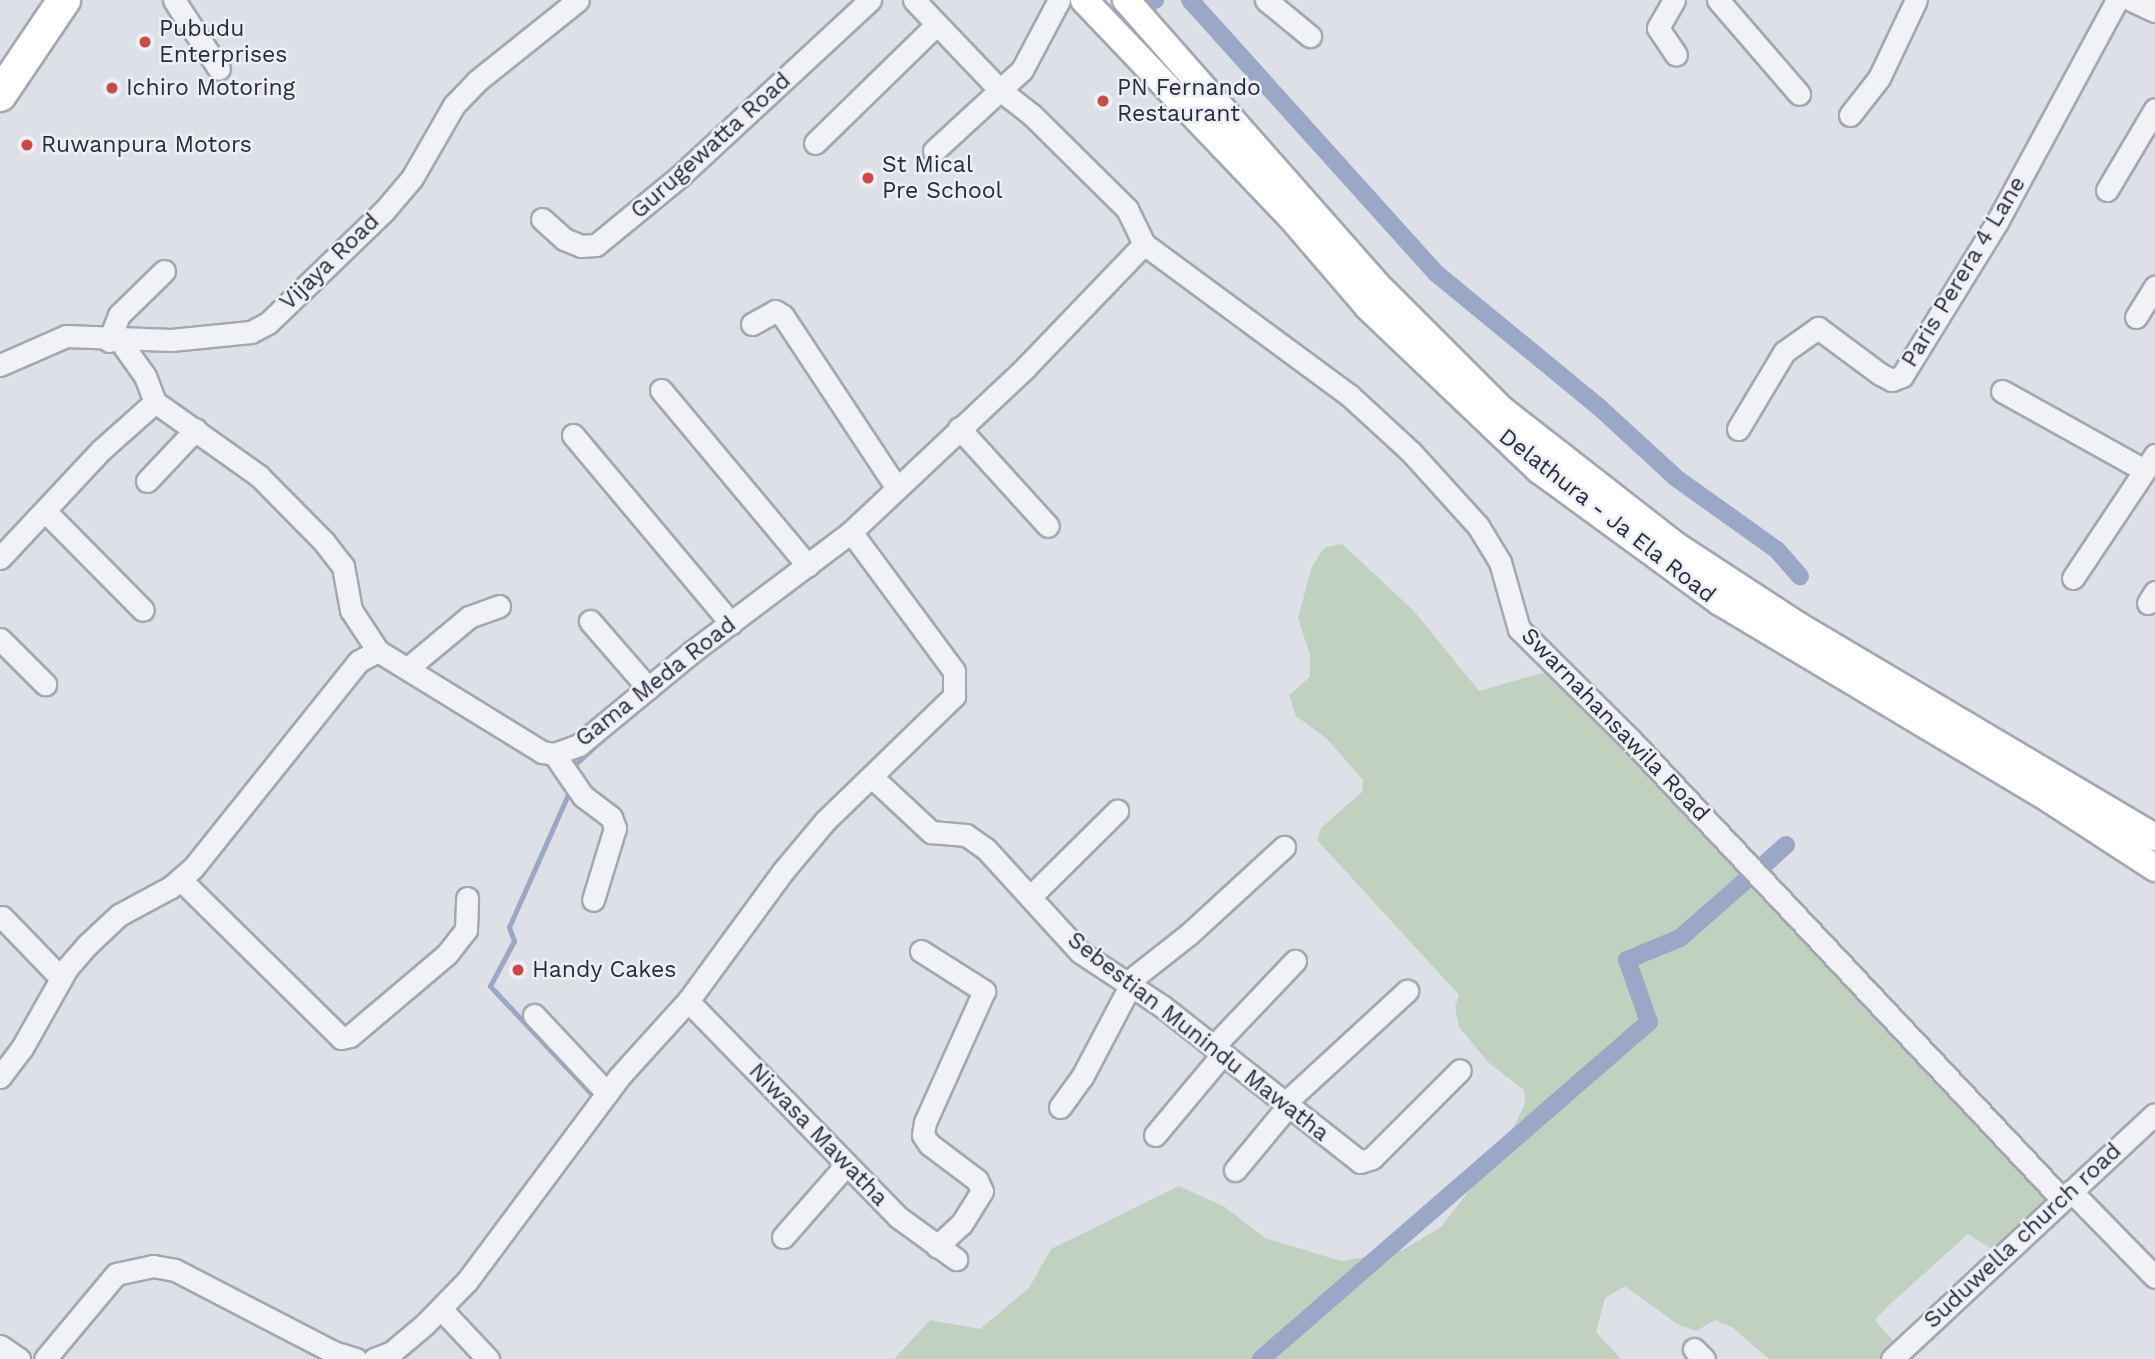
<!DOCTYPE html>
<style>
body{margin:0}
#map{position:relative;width:2155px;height:1359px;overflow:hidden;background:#dee0e8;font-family:"Work Sans",sans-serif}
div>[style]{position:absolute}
.green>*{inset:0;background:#c1d1c0}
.stream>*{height:5px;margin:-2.5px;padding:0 2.5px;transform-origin:2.5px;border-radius:2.5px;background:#9aa7c7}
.canal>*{height:18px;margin:-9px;padding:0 9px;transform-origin:9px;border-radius:9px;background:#9aa7c7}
.roads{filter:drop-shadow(2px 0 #a4a6b2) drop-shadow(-2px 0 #a4a6b2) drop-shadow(0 2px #a4a6b2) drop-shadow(0 -2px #a4a6b2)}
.minor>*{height:21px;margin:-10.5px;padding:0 10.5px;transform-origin:10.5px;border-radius:10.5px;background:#f1f2f6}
.major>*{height:26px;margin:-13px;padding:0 13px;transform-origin:13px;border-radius:13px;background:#fff}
.highway>*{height:32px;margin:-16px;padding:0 16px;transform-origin:16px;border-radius:16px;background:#fff}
.dots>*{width:19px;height:19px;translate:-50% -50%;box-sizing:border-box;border:4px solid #eeeff5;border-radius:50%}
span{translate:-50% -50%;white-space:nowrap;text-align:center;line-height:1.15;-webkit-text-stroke:5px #eeeff5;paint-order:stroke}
.poi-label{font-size:23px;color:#282c3e}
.left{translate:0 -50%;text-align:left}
.street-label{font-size:23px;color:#282c3e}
</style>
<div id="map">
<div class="green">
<i style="clip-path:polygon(1342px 544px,1414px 611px,1479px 691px,1549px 671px,1568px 683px,2052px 1201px,1998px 1253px,1968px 1234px,1887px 1307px,1875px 1320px,1905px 1355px,1901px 1359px,1769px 1359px,1732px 1327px,1715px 1320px,1696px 1331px,1677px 1324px,1625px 1286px,1605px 1298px,1596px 1332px,1621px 1359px,894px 1359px,930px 1320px,980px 1329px,1029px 1288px,1051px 1249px,1179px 1186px,1225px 1207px,1265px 1238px,1341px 1261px,1401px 1251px,1441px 1227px,1507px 1141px,1525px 1104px,1524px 1090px,1489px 1063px,1459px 1027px,1455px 1007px,1459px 995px,1317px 840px,1321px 828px,1362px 792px,1363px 780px,1326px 738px,1296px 716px,1289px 695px,1310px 677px,1310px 655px,1298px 618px,1312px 566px,1325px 547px)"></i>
</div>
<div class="stream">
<i style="left:570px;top:769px;width:46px;rotate:-42.4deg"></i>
<i style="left:570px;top:790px;width:150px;rotate:114deg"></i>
<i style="left:509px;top:927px;width:15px;rotate:70deg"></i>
<i style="left:514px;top:941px;width:51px;rotate:118.1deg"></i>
<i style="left:490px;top:986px;width:154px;rotate:46.8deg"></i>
</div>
<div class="canal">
<i style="left:1190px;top:0;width:369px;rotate:48deg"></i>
<i style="left:1437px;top:274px;width:211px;rotate:39.4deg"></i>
<i style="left:1600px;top:408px;width:103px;rotate:42.6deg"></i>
<i style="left:1676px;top:478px;width:124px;rotate:35.5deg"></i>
<i style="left:1777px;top:550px;width:35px;rotate:49deg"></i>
<i style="left:1149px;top:3px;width:7px;rotate:-27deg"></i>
<i style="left:1766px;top:863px;width:27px;rotate:-42deg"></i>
<i style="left:1261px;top:1359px;width:514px;rotate:-40.98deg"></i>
<i style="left:1649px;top:1022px;width:66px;rotate:-109.5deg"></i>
<i style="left:1627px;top:960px;width:57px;rotate:-22.5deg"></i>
<i style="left:1680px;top:938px;width:85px;rotate:-41.2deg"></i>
</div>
<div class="roads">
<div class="minor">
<i style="left:174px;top:0;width:82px;rotate:56.9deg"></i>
<i style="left:914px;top:0;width:124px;rotate:46.3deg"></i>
<i style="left:1000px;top:90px;width:90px;rotate:137.3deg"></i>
<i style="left:1059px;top:0;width:79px;rotate:117.9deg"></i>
<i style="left:1022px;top:70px;width:30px;rotate:138deg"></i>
<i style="left:1000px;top:90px;width:41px;rotate:38deg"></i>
<i style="left:1032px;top:115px;width:134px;rotate:44.7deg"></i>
<i style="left:1127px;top:209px;width:39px;rotate:64deg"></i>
<i style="left:1144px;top:244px;width:255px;rotate:36.4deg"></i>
<i style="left:1349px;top:395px;width:84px;rotate:42.6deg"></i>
<i style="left:1411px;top:452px;width:100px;rotate:47.8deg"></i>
<i style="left:1478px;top:526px;width:42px;rotate:58.6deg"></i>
<i style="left:1500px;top:562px;width:70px;rotate:74.2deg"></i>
<i style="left:1519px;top:629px;width:159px;rotate:44.7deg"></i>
<i style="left:1632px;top:741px;width:627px;rotate:46.81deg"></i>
<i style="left:1266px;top:0;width:57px;rotate:39.3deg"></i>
<i style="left:1674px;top:0;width:32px;rotate:120deg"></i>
<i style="left:1658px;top:28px;width:32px;rotate:56deg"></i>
<i style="left:1718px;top:0;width:124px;rotate:49.2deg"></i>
<i style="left:2131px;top:0;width:26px;rotate:25deg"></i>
<i style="left:1850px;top:115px;width:47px;rotate:-51.9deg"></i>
<i style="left:1879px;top:78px;width:86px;rotate:-64.6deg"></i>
<i style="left:815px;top:143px;width:168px;rotate:-44.3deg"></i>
<i style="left:2107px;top:190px;width:94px;rotate:-59.3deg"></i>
<i style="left:542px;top:219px;width:30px;rotate:42deg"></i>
<i style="left:564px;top:239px;width:18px;rotate:22deg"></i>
<i style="left:581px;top:246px;width:15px;rotate:-4deg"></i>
<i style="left:596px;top:245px;width:109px;rotate:-39.4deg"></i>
<i style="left:680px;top:176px;width:259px;rotate:-42.8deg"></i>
<i style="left:2136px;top:317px;width:36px;rotate:-58deg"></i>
<i style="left:752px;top:324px;width:26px;rotate:-29deg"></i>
<i style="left:775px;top:311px;width:9px;rotate:32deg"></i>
<i style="left:783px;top:316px;width:206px;rotate:56.5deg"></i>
<i style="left:109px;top:341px;width:28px;rotate:-69deg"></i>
<i style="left:119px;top:315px;width:63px;rotate:-44.4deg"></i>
<i style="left:120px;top:341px;width:43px;rotate:54.5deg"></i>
<i style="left:145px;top:376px;width:28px;rotate:69deg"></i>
<i style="left:155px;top:402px;width:128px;rotate:35.4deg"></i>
<i style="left:259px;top:476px;width:93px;rotate:45.4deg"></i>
<i style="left:324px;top:542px;width:31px;rotate:52deg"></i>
<i style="left:343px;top:566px;width:45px;rotate:79.7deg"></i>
<i style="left:351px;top:610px;width:49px;rotate:56.6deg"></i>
<i style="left:0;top:365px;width:72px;rotate:-23.7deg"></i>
<i style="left:66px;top:336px;width:105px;rotate:2.2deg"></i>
<i style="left:171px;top:340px;width:80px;rotate:-5.7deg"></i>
<i style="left:251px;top:332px;width:19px;rotate:-28deg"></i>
<i style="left:268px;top:323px;width:161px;rotate:-44deg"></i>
<i style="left:384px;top:211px;width:43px;rotate:-49.7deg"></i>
<i style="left:412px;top:178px;width:84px;rotate:-60.1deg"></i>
<i style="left:454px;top:105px;width:33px;rotate:-46deg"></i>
<i style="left:477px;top:81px;width:129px;rotate:-38.7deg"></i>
<i style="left:661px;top:390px;width:229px;rotate:50.1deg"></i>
<i style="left:2002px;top:391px;width:162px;rotate:29.1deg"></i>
<i style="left:959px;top:428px;width:132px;rotate:47.8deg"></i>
<i style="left:1738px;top:429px;width:90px;rotate:-59.1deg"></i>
<i style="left:1784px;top:352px;width:42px;rotate:-35.2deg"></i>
<i style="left:1818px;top:328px;width:77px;rotate:36.6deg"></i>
<i style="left:1880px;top:374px;width:13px;rotate:27deg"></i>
<i style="left:1892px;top:380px;width:11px;rotate:-22deg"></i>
<i style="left:1902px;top:376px;width:181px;rotate:-58.3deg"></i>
<i style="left:1997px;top:222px;width:252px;rotate:-61.6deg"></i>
<i style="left:573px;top:435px;width:246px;rotate:50deg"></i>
<i style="left:147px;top:481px;width:71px;rotate:-46.7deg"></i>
<i style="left:45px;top:511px;width:139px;rotate:45.3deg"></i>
<i style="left:0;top:558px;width:148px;rotate:-46.9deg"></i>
<i style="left:101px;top:450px;width:72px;rotate:-41.6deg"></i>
<i style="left:2073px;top:578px;width:148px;rotate:-56.3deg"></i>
<i style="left:2148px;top:603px;width:13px;rotate:-58deg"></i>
<i style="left:590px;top:621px;width:89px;rotate:49.1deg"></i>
<i style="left:0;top:639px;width:64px;rotate:45deg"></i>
<i style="left:409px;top:667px;width:78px;rotate:-39.8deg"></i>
<i style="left:469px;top:617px;width:32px;rotate:-20deg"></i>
<i style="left:554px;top:754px;width:51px;rotate:55.4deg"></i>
<i style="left:583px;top:796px;width:35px;rotate:37deg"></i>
<i style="left:611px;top:817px;width:12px;rotate:70deg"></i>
<i style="left:615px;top:828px;width:75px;rotate:107deg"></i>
<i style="left:872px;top:777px;width:81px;rotate:43deg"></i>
<i style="left:931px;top:832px;width:35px;rotate:5deg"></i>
<i style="left:966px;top:835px;width:24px;rotate:35deg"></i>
<i style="left:986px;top:849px;width:139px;rotate:47.6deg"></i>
<i style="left:1080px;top:952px;width:98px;rotate:33.4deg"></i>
<i style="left:1162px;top:1006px;width:252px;rotate:38.2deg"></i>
<i style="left:1360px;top:1162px;width:13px;rotate:-18deg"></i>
<i style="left:1372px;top:1158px;width:124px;rotate:-45deg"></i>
<i style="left:180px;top:879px;width:226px;rotate:44.6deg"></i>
<i style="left:341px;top:1038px;width:9px;rotate:-13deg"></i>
<i style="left:350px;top:1036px;width:127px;rotate:-40.2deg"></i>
<i style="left:447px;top:954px;width:31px;rotate:-52deg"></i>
<i style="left:466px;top:930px;width:32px;rotate:-88deg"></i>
<i style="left:1032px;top:895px;width:120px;rotate:-44.7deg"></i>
<i style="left:2px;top:917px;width:85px;rotate:46deg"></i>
<i style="left:921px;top:951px;width:75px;rotate:32.4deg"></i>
<i style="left:984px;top:991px;width:144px;rotate:114.2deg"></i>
<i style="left:925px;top:1122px;width:13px;rotate:99deg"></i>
<i style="left:923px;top:1135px;width:11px;rotate:56deg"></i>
<i style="left:929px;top:1144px;width:60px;rotate:36.9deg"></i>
<i style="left:977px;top:1180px;width:12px;rotate:66deg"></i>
<i style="left:982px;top:1191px;width:39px;rotate:122deg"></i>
<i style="left:961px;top:1224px;width:33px;rotate:137deg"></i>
<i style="left:1128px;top:982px;width:78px;rotate:-38.2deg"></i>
<i style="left:1189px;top:934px;width:129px;rotate:-42.5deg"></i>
<i style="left:688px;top:1001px;width:301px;rotate:45.8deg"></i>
<i style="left:898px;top:1217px;width:72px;rotate:35.9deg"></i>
<i style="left:534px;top:1015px;width:107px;rotate:46.9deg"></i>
<i style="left:1213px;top:1047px;width:119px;rotate:-46.4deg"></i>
<i style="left:0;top:1077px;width:36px;rotate:-53deg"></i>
<i style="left:22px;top:1048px;width:92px;rotate:-60.6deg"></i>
<i style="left:67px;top:968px;width:30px;rotate:-49deg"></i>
<i style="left:87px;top:945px;width:44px;rotate:-43.2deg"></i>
<i style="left:119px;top:915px;width:59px;rotate:-28.3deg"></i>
<i style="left:171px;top:887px;width:29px;rotate:-41deg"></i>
<i style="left:193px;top:868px;width:265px;rotate:-51.3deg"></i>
<i style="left:359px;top:661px;width:21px;rotate:-28deg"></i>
<i style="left:378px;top:651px;width:193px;rotate:31.6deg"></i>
<i style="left:542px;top:752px;width:12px;rotate:9deg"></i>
<i style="left:554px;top:754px;width:27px;rotate:-20deg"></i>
<i style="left:579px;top:745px;width:148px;rotate:-39.5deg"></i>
<i style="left:693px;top:651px;width:198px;rotate:-37deg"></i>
<i style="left:851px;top:532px;width:241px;rotate:-43.3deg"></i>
<i style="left:1026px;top:367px;width:170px;rotate:-46.2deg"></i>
<i style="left:1285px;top:1103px;width:166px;rotate:-42.6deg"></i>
<i style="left:1060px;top:1107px;width:37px;rotate:-54deg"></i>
<i style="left:1082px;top:1077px;width:105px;rotate:-62.2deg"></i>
<i style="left:1155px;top:1135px;width:103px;rotate:-50.1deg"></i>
<i style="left:1235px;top:1170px;width:83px;rotate:-50.4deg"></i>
<i style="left:2071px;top:1191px;width:120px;rotate:45.7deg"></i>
<i style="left:783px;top:1237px;width:96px;rotate:-48.8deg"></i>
<i style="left:441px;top:1309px;width:69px;rotate:46.8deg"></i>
<i style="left:0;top:1346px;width:23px;rotate:34deg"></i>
<i style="left:1694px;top:1349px;width:14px;rotate:45deg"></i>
<i style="left:45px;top:1359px;width:111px;rotate:-50.1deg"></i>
<i style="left:116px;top:1274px;width:38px;rotate:-12deg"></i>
<i style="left:153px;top:1266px;width:22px;rotate:10deg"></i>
<i style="left:175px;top:1270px;width:178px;rotate:27.4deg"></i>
<i style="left:333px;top:1352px;width:24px;rotate:17deg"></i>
<i style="left:374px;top:1359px;width:19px;rotate:-21deg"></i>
<i style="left:392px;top:1352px;width:43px;rotate:-40.3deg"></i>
<i style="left:425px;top:1324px;width:60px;rotate:-45.7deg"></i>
<i style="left:467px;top:1281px;width:254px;rotate:-53.3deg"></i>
<i style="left:619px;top:1077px;width:103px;rotate:-47.8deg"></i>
<i style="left:688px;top:1001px;width:162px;rotate:-53.8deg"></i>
<i style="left:784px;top:870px;width:64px;rotate:-50.1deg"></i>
<i style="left:825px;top:821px;width:180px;rotate:-44.1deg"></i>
<i style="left:954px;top:696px;width:25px;rotate:-90deg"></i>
<i style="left:954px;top:671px;width:173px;rotate:-126.5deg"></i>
<i style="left:1892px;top:1359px;width:359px;rotate:-43deg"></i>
</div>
<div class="major">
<i style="left:1084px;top:0;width:297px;rotate:46.4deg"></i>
<i style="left:1289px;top:215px;width:121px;rotate:49.3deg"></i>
<i style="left:1368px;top:307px;width:236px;rotate:43.6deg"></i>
<i style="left:1539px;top:470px;width:224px;rotate:36.1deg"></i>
<i style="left:1720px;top:602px;width:387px;rotate:30.9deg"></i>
<i style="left:2052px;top:801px;width:123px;rotate:33deg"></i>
<i style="left:1126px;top:0;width:388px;rotate:48.6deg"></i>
<i style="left:1383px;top:291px;width:167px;rotate:45deg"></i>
<i style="left:1501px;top:409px;width:221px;rotate:38deg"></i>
<i style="left:1675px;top:545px;width:148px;rotate:33.2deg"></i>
<i style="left:1799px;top:626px;width:414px;rotate:30.7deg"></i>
</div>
<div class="highway">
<i style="left:0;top:95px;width:115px;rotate:-56deg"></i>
</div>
</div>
<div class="dots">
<i style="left:145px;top:42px;background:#cb4a45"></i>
<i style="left:112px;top:88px;background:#cb4a45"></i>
<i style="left:1103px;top:101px;background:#cb4a45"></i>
<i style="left:27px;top:145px;background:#cb4a45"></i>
<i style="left:868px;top:178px;background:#cb4a45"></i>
<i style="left:518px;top:970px;background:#cb4a45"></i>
</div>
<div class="poi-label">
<span class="left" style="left:159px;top:42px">Pubudu<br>Enterprises</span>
<span class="left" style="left:126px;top:88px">Ichiro Motoring</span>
<span class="left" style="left:1117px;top:101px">PN Fernando<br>Restaurant</span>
<span class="left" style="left:41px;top:145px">Ruwanpura Motors</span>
<span class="left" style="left:882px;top:178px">St Mical<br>Pre School</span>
<span class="left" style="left:532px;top:970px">Handy Cakes</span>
</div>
<div class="street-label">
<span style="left:711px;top:146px;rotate:-42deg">Gurugewatta Road</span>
<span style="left:330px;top:262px;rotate:-44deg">Vijaya Road</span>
<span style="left:1964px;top:272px;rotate:-59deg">Paris Perera 4 Lane</span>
<span style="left:1607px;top:516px;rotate:38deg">Delathura - Ja Ela Road</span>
<span style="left:656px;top:682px;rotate:-38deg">Gama Meda Road</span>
<span style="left:1615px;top:725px;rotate:46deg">Swarnahansawila Road</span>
<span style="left:1198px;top:1037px;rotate:38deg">Sebestian Munindu Mawatha</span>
<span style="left:818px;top:1135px;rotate:46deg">Niwasa Mawatha</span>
<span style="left:2023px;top:1236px;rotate:-43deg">Suduwella church road</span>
</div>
</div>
